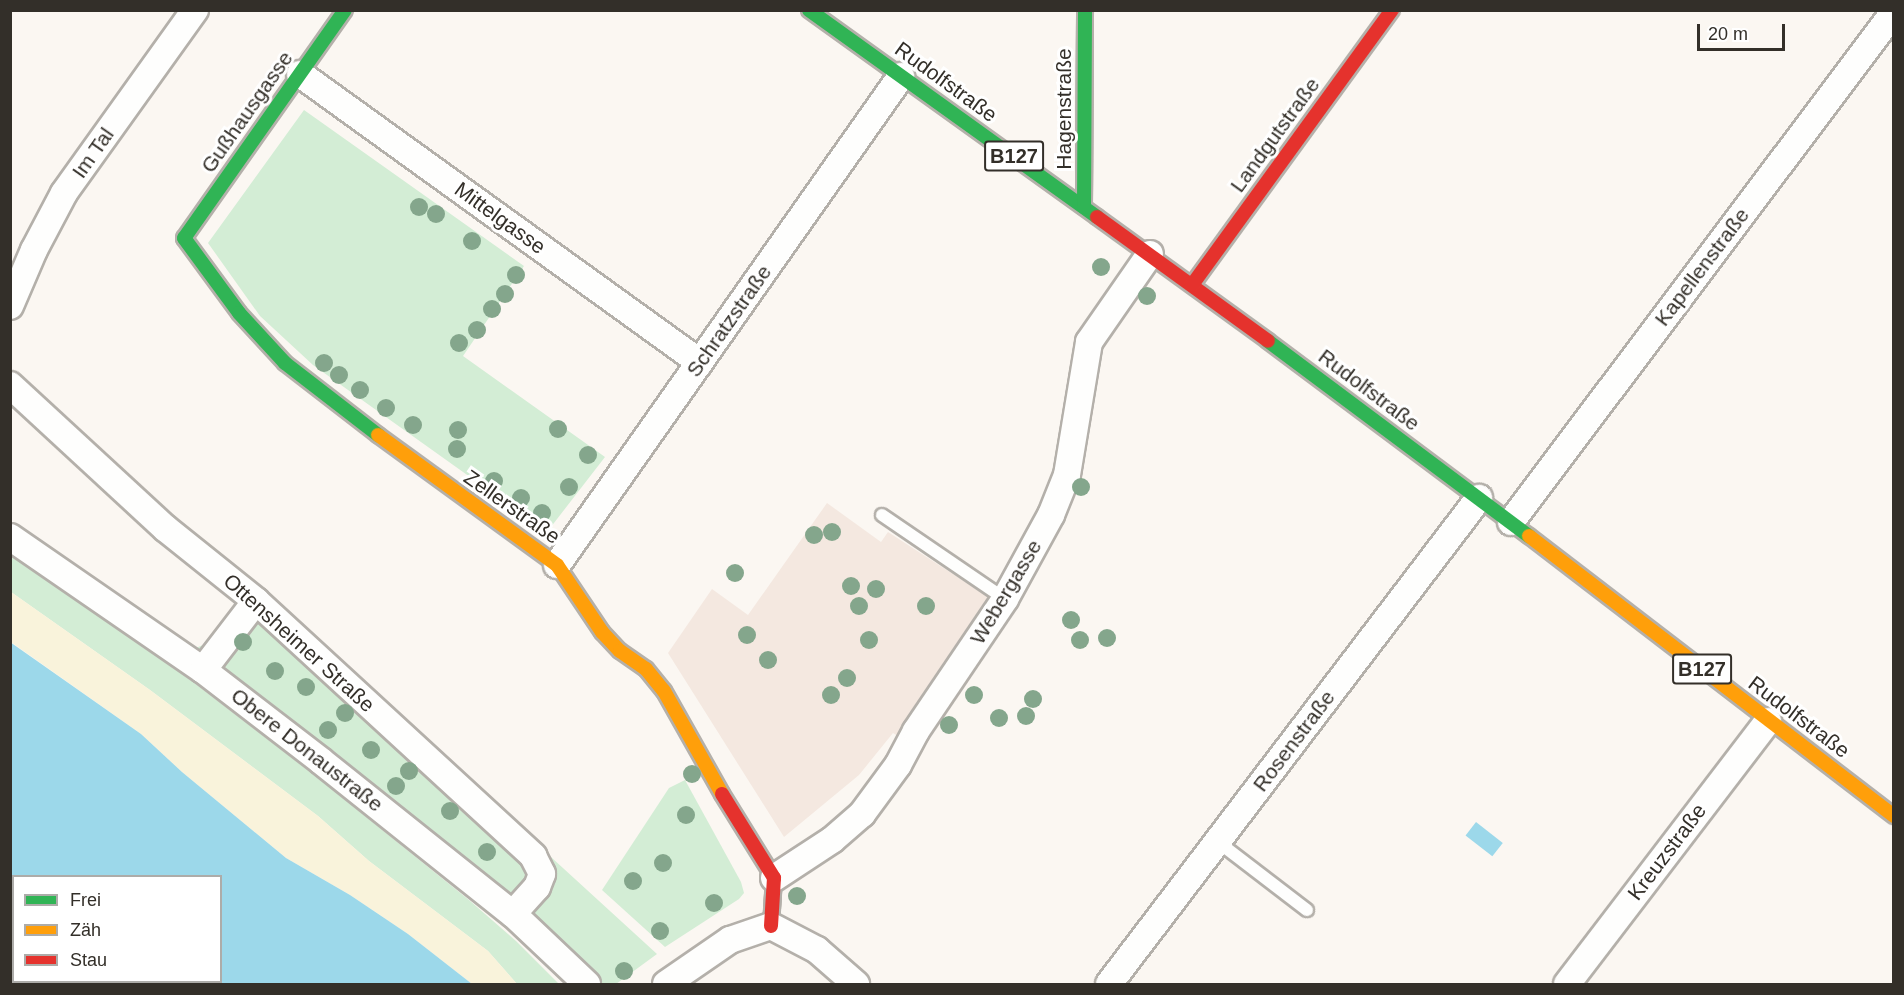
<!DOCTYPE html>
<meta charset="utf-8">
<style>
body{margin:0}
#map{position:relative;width:1904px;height:995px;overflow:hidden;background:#fbf7f2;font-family:Arial,sans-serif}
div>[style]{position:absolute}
.education>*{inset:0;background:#f4e8e0}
.green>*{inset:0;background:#d3edd5}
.sand>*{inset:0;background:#f9f3db}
.water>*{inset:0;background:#9cd8ea;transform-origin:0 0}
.roads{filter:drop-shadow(2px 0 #b4b0aa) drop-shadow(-2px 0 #b4b0aa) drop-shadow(0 2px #b4b0aa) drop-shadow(0 -2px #b4b0aa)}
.lane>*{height:12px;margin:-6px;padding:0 6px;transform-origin:6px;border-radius:6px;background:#fefefd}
.street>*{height:26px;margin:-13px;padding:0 13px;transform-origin:13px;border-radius:13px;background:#fefefd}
.fast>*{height:14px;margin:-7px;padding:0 7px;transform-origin:7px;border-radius:7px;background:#30b455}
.slow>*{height:14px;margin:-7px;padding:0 7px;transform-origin:7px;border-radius:7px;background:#ff9f0a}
.jam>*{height:14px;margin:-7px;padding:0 7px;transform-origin:7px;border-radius:7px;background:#e5322d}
.trees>*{width:18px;height:18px;margin:-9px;border-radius:50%;background:#84a68c}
span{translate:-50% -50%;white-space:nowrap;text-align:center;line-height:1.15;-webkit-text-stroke:6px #fff;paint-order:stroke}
.shield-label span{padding:2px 4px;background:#fff;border:2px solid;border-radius:4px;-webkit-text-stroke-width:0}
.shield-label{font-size:20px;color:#332f29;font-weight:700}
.street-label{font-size:21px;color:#332f29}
.frame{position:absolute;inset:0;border:12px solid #332f29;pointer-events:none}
.legend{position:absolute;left:12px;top:875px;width:210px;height:108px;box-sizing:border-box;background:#fff;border:2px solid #adaca9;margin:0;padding:8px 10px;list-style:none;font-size:18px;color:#332f29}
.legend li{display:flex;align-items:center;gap:12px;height:30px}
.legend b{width:30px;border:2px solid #adaca9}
.scale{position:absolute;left:1697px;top:24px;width:88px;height:27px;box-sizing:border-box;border:3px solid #332f29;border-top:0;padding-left:8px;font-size:18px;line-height:21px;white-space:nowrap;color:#332f29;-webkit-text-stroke:4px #fff;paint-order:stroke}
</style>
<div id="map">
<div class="education">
<i style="clip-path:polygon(827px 503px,881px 542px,888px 532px,990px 598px,901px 738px,893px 733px,859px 775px,784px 837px,668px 653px,712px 589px,748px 615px)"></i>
</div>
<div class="green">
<i style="clip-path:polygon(304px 110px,524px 266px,463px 356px,605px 457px,547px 532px,313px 365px,260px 316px,208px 243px)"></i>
<i style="clip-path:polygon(11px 556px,176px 669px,313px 774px,469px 900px,516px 941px,559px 984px,517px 984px,488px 951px,369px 861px,318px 816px,150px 690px,11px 592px)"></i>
<i style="clip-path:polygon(254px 581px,287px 611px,285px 614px,657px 954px,616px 984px,571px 984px,541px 954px,191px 650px,203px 645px)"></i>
<i style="clip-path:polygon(685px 780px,741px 882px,744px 893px,739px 899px,665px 947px,602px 890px,669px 788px)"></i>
</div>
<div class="sand">
<i style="clip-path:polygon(11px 592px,150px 690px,318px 816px,369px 861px,488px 951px,517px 984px,472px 984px,408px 934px,350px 895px,286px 858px,182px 772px,141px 734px,11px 642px)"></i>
</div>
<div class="water">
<i style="clip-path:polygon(evenodd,10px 642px,141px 734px,182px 772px,286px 858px,350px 895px,408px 934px,472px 984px,11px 984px,10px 642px,14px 876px,220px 876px,220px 982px,14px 982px,14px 876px)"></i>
<i style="left:1476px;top:822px;width:34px;height:17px;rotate:38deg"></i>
</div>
<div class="roads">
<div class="lane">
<i style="left:882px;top:515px;width:149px;rotate:34.3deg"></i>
<i style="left:1218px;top:842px;width:112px;rotate:37.4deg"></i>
</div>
<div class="street">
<i style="left:300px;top:74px;width:493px;rotate:35.8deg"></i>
<i style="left:10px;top:306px;width:61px;rotate:-66.8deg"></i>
<i style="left:34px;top:250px;width:64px;rotate:-62.2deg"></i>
<i style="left:64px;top:193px;width:225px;rotate:-54.4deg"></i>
<i style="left:10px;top:385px;width:211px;rotate:42.7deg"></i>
<i style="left:165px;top:528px;width:117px;rotate:38.7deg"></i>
<i style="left:256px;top:601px;width:377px;rotate:42.6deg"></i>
<i style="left:533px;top:856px;width:20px;rotate:63deg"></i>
<i style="left:542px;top:874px;width:14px;rotate:111deg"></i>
<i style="left:537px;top:887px;width:36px;rotate:132deg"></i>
<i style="left:1511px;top:522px;width:638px;rotate:-53.09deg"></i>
<i style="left:10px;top:537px;width:234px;rotate:34.6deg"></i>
<i style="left:203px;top:670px;width:149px;rotate:37.6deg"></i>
<i style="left:321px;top:761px;width:246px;rotate:38.6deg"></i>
<i style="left:513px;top:914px;width:102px;rotate:43.4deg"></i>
<i style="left:557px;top:565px;width:598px;rotate:-54.87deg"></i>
<i style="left:203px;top:670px;width:87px;rotate:-52.5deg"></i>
<i style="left:774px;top:878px;width:69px;rotate:-33.2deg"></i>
<i style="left:832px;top:840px;width:40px;rotate:-41deg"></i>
<i style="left:862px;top:814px;width:61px;rotate:-53.7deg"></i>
<i style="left:898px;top:765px;width:38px;rotate:-62deg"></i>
<i style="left:916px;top:731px;width:159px;rotate:-56deg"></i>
<i style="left:1005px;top:599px;width:96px;rotate:-61.3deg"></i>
<i style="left:1051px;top:515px;width:43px;rotate:-68.2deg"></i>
<i style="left:1067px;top:475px;width:135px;rotate:-80.6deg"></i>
<i style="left:1089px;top:342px;width:107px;rotate:-55.3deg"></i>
<i style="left:666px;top:984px;width:78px;rotate:-34.5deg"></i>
<i style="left:730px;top:940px;width:43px;rotate:-18.9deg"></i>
<i style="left:771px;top:926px;width:52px;rotate:27.6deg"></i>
<i style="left:817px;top:950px;width:52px;rotate:41.1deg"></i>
<i style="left:1109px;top:984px;width:611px;rotate:-52.72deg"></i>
<i style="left:1567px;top:984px;width:331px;rotate:-52.6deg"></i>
</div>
<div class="fast">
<i style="left:345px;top:10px;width:279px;rotate:125.2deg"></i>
<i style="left:184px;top:238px;width:93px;rotate:53.7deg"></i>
<i style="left:239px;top:313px;width:68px;rotate:47.4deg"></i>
<i style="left:285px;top:363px;width:118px;rotate:37.7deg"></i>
<i style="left:809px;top:10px;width:355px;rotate:35.7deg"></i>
<i style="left:1084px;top:207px;width:197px;rotate:-89.7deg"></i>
<i style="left:1268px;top:341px;width:326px;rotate:36.8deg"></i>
</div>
<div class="slow">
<i style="left:378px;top:435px;width:221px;rotate:36deg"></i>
<i style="left:557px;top:565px;width:81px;rotate:56.1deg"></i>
<i style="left:602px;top:632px;width:26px;rotate:47deg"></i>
<i style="left:620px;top:651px;width:32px;rotate:35deg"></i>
<i style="left:646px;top:669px;width:28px;rotate:51deg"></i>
<i style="left:664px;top:691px;width:118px;rotate:60.6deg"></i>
<i style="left:1529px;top:536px;width:460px;rotate:37.5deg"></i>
</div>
<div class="jam">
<i style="left:1097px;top:217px;width:211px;rotate:35.9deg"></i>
<i style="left:1192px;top:285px;width:340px;rotate:-54deg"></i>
<i style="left:722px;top:794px;width:99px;rotate:58.2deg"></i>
<i style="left:774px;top:878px;width:48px;rotate:93.6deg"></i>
</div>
</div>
<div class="trees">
<i style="left:419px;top:207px"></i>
<i style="left:436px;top:214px"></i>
<i style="left:472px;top:241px"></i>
<i style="left:1101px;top:267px"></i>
<i style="left:516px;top:275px"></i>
<i style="left:505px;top:294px"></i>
<i style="left:1147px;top:296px"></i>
<i style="left:492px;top:309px"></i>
<i style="left:477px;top:330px"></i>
<i style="left:459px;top:343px"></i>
<i style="left:324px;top:363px"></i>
<i style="left:339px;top:375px"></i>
<i style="left:360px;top:390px"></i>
<i style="left:386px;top:408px"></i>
<i style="left:413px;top:425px"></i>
<i style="left:558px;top:429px"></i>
<i style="left:458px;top:430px"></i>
<i style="left:457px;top:449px"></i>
<i style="left:588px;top:455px"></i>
<i style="left:494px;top:481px"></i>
<i style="left:569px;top:487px"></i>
<i style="left:1081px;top:487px"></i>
<i style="left:521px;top:498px"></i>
<i style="left:542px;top:513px"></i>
<i style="left:832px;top:532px"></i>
<i style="left:814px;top:535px"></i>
<i style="left:735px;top:573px"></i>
<i style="left:851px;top:586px"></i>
<i style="left:876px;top:589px"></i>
<i style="left:859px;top:606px"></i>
<i style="left:926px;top:606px"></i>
<i style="left:1071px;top:620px"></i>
<i style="left:747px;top:635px"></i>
<i style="left:1107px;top:638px"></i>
<i style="left:869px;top:640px"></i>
<i style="left:1080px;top:640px"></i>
<i style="left:243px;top:642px"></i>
<i style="left:768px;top:660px"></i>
<i style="left:275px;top:671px"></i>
<i style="left:847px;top:678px"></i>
<i style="left:306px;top:687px"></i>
<i style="left:831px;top:695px"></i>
<i style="left:974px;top:695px"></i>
<i style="left:1033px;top:699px"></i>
<i style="left:345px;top:713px"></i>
<i style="left:1026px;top:716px"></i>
<i style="left:999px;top:718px"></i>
<i style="left:949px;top:725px"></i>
<i style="left:328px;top:730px"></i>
<i style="left:371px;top:750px"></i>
<i style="left:409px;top:771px"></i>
<i style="left:692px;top:774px"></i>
<i style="left:396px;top:786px"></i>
<i style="left:450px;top:811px"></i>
<i style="left:686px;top:815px"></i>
<i style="left:487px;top:852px"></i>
<i style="left:663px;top:863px"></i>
<i style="left:633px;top:881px"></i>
<i style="left:797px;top:896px"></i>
<i style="left:714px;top:903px"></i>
<i style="left:660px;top:931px"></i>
<i style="left:624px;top:971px"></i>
</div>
<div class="shield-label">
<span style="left:1014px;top:156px">B127</span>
<span style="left:1702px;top:669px">B127</span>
</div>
<div class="street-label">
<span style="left:946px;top:82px;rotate:36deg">Rudolfstraße</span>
<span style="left:1064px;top:109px;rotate:-90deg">Hagenstraße</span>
<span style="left:247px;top:112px;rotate:-55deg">Gußhausgasse</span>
<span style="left:1275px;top:135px;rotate:-54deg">Landgutstraße</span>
<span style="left:93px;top:153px;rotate:-55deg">Im Tal</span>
<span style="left:500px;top:218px;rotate:36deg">Mittelgasse</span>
<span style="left:1702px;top:267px;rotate:-53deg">Kapellenstraße</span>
<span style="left:729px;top:321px;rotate:-55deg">Schratzstraße</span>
<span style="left:1369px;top:390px;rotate:37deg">Rudolfstraße</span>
<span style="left:512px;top:507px;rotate:35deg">Zellerstraße</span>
<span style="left:1006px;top:592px;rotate:-59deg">Webergasse</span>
<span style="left:299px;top:643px;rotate:42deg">Ottensheimer Straße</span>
<span style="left:1799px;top:717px;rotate:37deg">Rudolfstraße</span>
<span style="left:1294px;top:741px;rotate:-53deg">Rosenstraße</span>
<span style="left:307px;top:750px;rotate:38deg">Obere Donaustraße</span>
<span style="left:1667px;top:852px;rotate:-53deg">Kreuzstraße</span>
</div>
<div class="frame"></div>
<ul class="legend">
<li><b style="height:8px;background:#30b455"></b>Frei</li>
<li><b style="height:8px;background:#ff9f0a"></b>Zäh</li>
<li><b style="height:8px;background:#e5322d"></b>Stau</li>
</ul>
<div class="scale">20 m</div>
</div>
